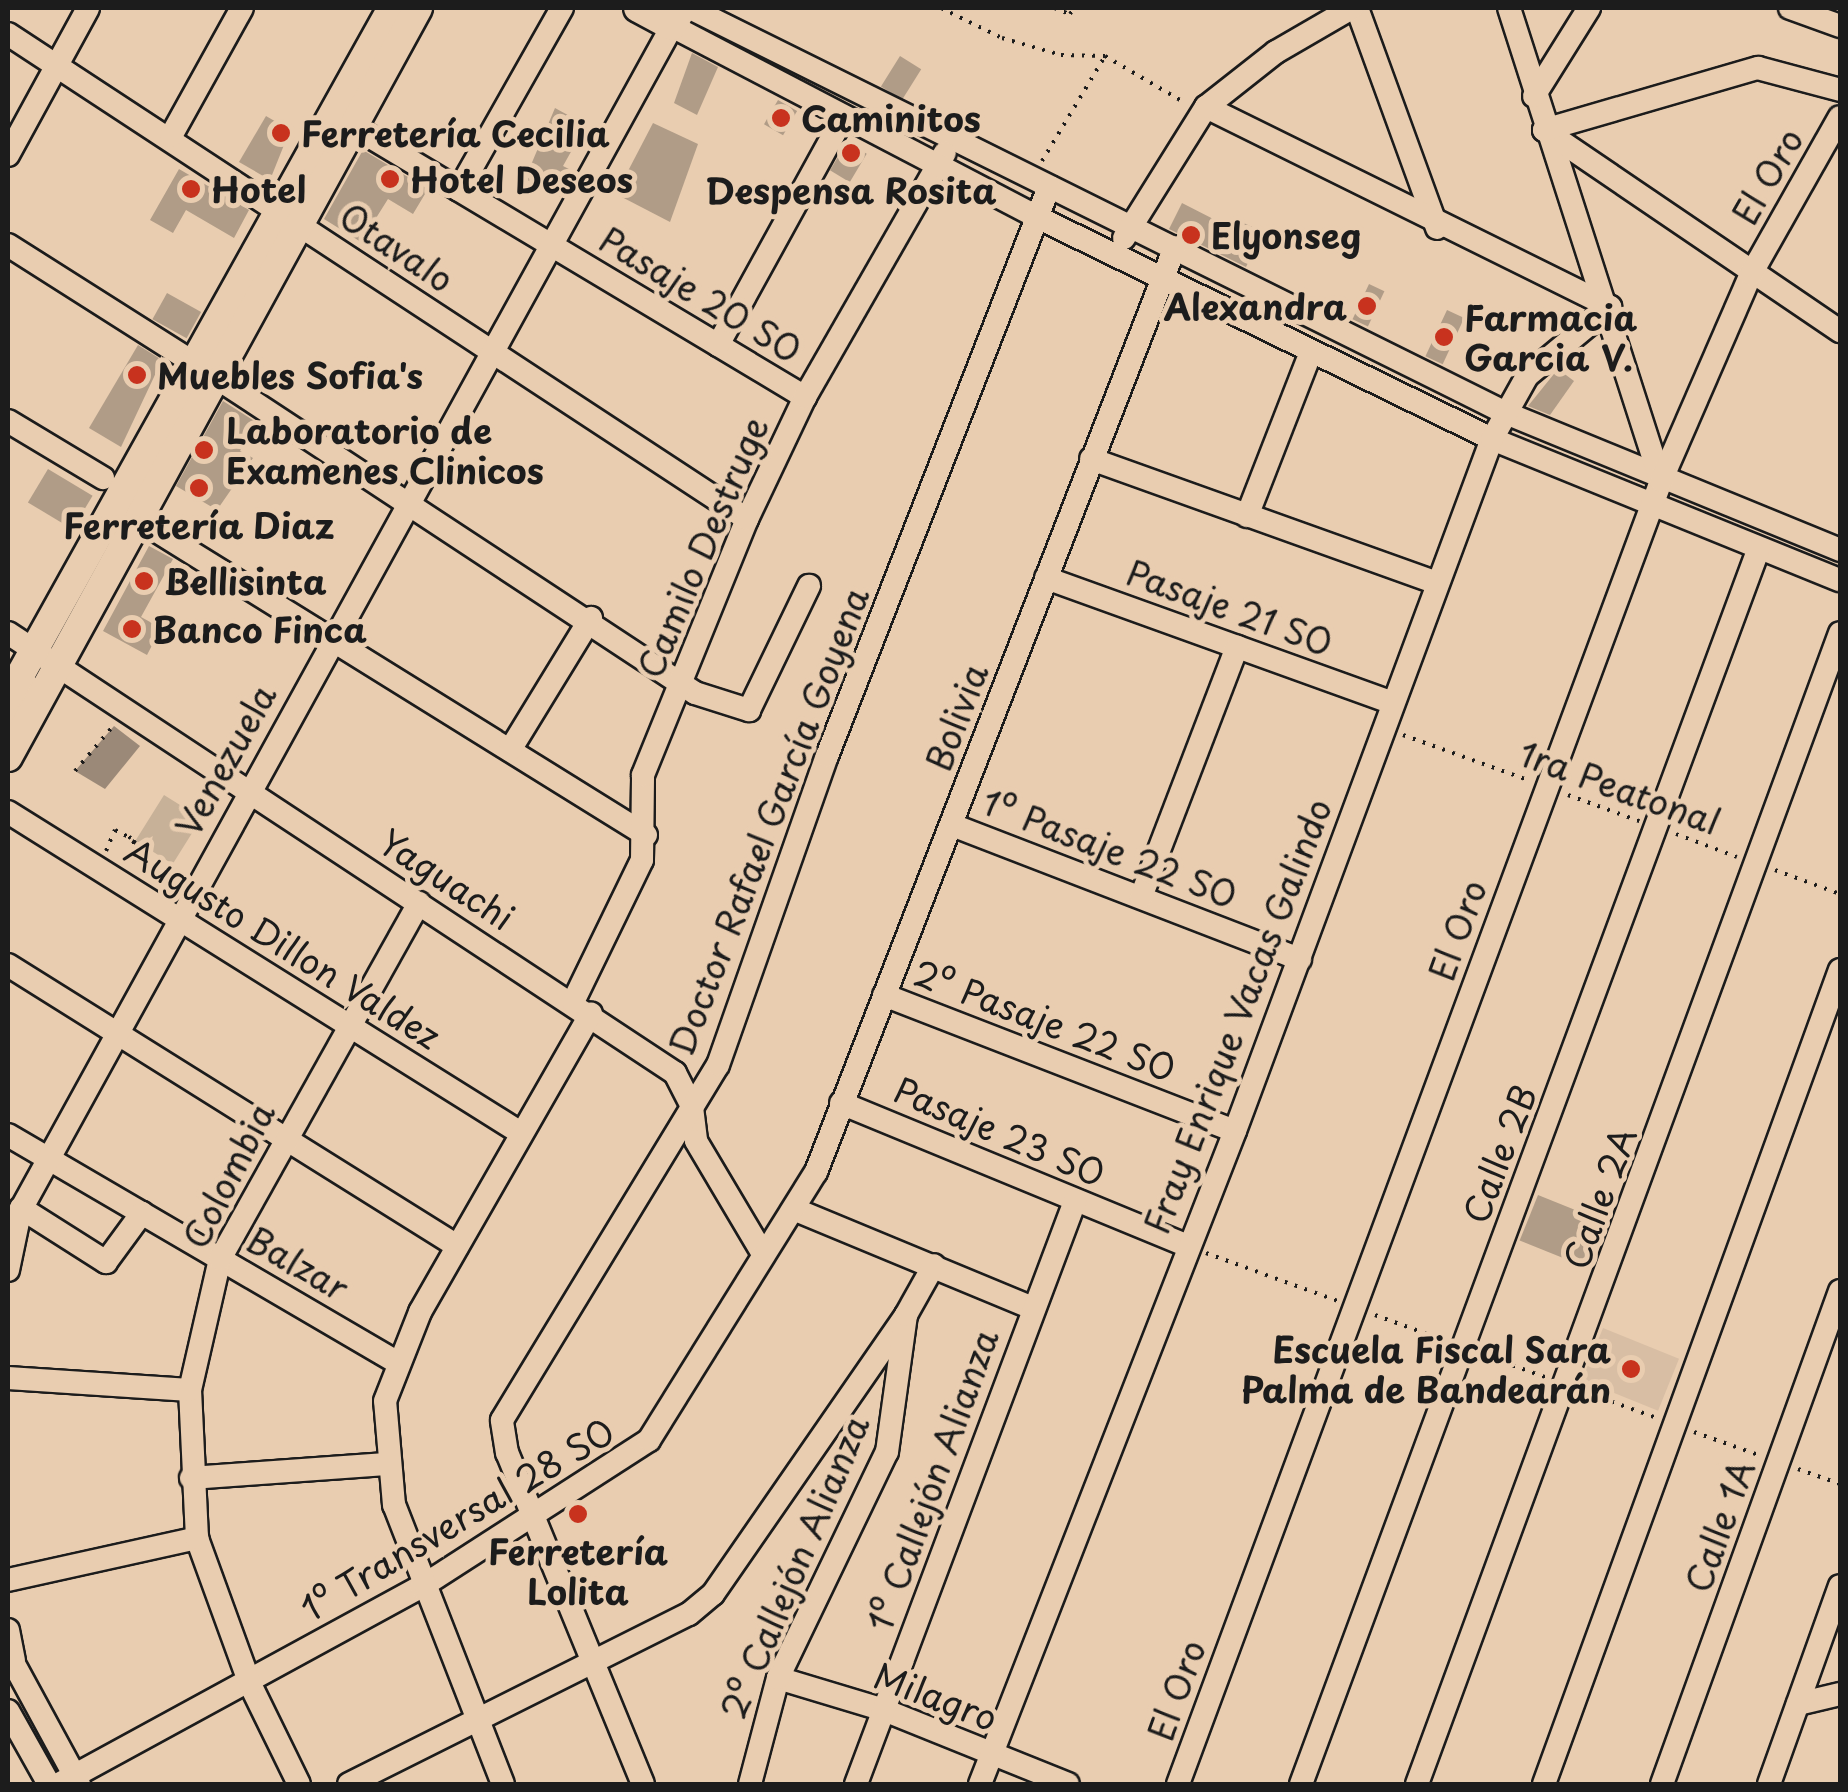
<!DOCTYPE html>
<meta charset="utf-8">
<style>
body{margin:0}
#map{position:relative;width:1848px;height:1792px;overflow:hidden;background:#e9cdb0;font-family:"Playpen Sans",sans-serif}
div>[style]{position:absolute}
.built>*{inset:0;background:#d8bea4;transform-origin:0 0}
.green>*{inset:0;background:#c7b198;transform-origin:0 0}
.water>*{inset:0;background:#9b8978}
.building>*{inset:0;background:#b09c87;transform-origin:0 0}
.path>*{height:4px;margin-top:-2px;transform-origin:0;background:repeating-linear-gradient(90deg,#1c1c1c 0 2.5px,transparent 0 10.5px)}
.roads{filter:drop-shadow(2px 0 #1c1c1c) drop-shadow(-2px 0 #1c1c1c) drop-shadow(0 2px #1c1c1c) drop-shadow(0 -2px #1c1c1c)}
.minor>*{height:22px;margin:-11px;padding:0 11px;transform-origin:11px;border-radius:11px;background:#e9cdb0}
.major>*{height:28px;margin:-14px;padding:0 14px;transform-origin:14px;border-radius:14px;background:#e9cdb0}
.dots>*{width:28px;height:28px;translate:-50% -50%;box-sizing:border-box;border:5px solid #e9cdb0;border-radius:50%}
span{translate:-50% -50%;white-space:nowrap;text-align:center;line-height:1.15;-webkit-text-stroke:10px #e9cdb0;paint-order:stroke}
.poi-label{font-size:35px;color:#1c1c1c;font-weight:700}
.left{translate:0 -50%;text-align:left}
.right{translate:-100% -50%;text-align:right}
.street-label{font-size:35px;color:#1c1c1c}
.frame{position:absolute;inset:0;border:10px solid #1c1c1c;pointer-events:none}
</style>
<div id="map">
<div class="built">
<i style="left:1603px;top:1328px;width:82px;height:56px;rotate:22deg"></i>
</div>
<div class="green">
<i style="left:164px;top:795px;width:44px;height:54px;rotate:32deg"></i>
</div>
<div class="water">
<i style="clip-path:polygon(114px 726px,140px 746px,105px 789px,75px 771px)"></i>
</div>
<div class="building">
<i style="clip-path:polygon(692px 53px,718px 67px,697px 115px,674px 103px)"></i>
<i style="left:900px;top:56px;width:25px;height:36px;rotate:32deg"></i>
<i style="left:778px;top:100px;width:22px;height:28px;rotate:30deg"></i>
<i style="clip-path:polygon(555px 108px,586px 125px,563px 166px,575px 172px,561px 197px,525px 179px)"></i>
<i style="clip-path:polygon(266px 116px,290px 130px,270px 180px,239px 162px)"></i>
<i style="clip-path:polygon(653px 123px,698px 144px,670px 222px,616px 194px)"></i>
<i style="left:847px;top:142px;width:23px;height:33px;rotate:31deg"></i>
<i style="clip-path:polygon(363px 150px,428px 189px,413px 214px,388px 199px,361px 242px,324px 219px)"></i>
<i style="clip-path:polygon(179px 169px,249px 210px,234px 238px,186px 210px,173px 233px,150px 220px)"></i>
<i style="clip-path:polygon(1182px 203px,1229px 227px,1233px 218px,1263px 232px,1246px 267px,1169px 229px)"></i>
<i style="left:1369px;top:284px;width:17px;height:39px;rotate:25deg"></i>
<i style="left:167px;top:293px;width:39px;height:30px;rotate:29deg"></i>
<i style="left:1447px;top:310px;width:19px;height:51px;rotate:25deg"></i>
<i style="clip-path:polygon(138px 345px,162px 360px,121px 447px,89px 428px)"></i>
<i style="clip-path:polygon(1558px 369px,1574px 381px,1550px 415px,1528px 406px)"></i>
<i style="clip-path:polygon(223px 401px,256px 422px,240px 451px,253px 458px,217px 510px,176px 486px)"></i>
<i style="left:48px;top:469px;width:52px;height:39px;rotate:31deg"></i>
<i style="clip-path:polygon(149px 546px,173px 559px,141px 617px,161px 628px,147px 655px,103px 631px)"></i>
<i style="left:1538px;top:1195px;width:73px;height:49px;rotate:22deg"></i>
</div>
<div class="path">
<i style="left:941px;top:8px;width:68px;rotate:26.2deg"></i>
<i style="left:1002px;top:38px;width:61px;rotate:16.1deg"></i>
<i style="left:1061px;top:55px;width:44px;rotate:1.3deg"></i>
<i style="left:1105px;top:56px;width:93px;rotate:30.4deg"></i>
<i style="left:1054px;top:8px;width:17px;rotate:21deg"></i>
<i style="left:1070px;top:14px;width:7px;rotate:-56deg"></i>
<i style="left:1042px;top:161px;width:120px;rotate:-59deg"></i>
<i style="left:1403px;top:735px;width:136px;rotate:19.8deg"></i>
<i style="left:75px;top:771px;width:60px;rotate:-49.7deg"></i>
<i style="left:1568px;top:795px;width:76px;rotate:20.1deg"></i>
<i style="left:1676px;top:834px;width:65px;rotate:20.7deg"></i>
<i style="left:106px;top:851px;width:23px;rotate:-67deg"></i>
<i style="left:115px;top:830px;width:18px;rotate:27deg"></i>
<i style="left:131px;top:838px;width:10px;rotate:-151deg"></i>
<i style="left:122px;top:862px;width:26px;rotate:-59deg"></i>
<i style="left:135px;top:840px;width:24px;rotate:112deg"></i>
<i style="left:1775px;top:870px;width:69px;rotate:20.3deg"></i>
<i style="left:158px;top:881px;width:19px;rotate:-55deg"></i>
<i style="left:1206px;top:1253px;width:140px;rotate:20deg"></i>
<i style="left:1375px;top:1315px;width:76px;rotate:20.1deg"></i>
<i style="left:1483px;top:1355px;width:66px;rotate:19.5deg"></i>
<i style="left:1582px;top:1391px;width:80px;rotate:19.8deg"></i>
<i style="left:1694px;top:1432px;width:71px;rotate:19.7deg"></i>
<i style="left:1798px;top:1469px;width:45px;rotate:19.7deg"></i>
</div>
<div class="roads">
<div class="minor">
<i style="left:690px;top:8px;width:911px;rotate:26.4deg"></i>
<i style="left:1506px;top:413px;width:361px;rotate:22.3deg"></i>
<i style="left:1357px;top:8px;width:234px;rotate:70deg"></i>
<i style="left:1509px;top:8px;width:497px;rotate:72.2deg"></i>
<i style="left:1790px;top:8px;width:53px;rotate:19.8deg"></i>
<i style="left:8px;top:34px;width:884px;rotate:33.28deg"></i>
<i style="left:1534px;top:96px;width:104px;rotate:-58deg"></i>
<i style="left:1206px;top:107px;width:451px;rotate:26.3deg"></i>
<i style="left:354px;top:127px;width:526px;rotate:30.91deg"></i>
<i style="left:1544px;top:130px;width:358px;rotate:34.2deg"></i>
<i style="left:1544px;top:130px;width:223px;rotate:-16.2deg"></i>
<i style="left:1758px;top:68px;width:85px;rotate:15deg"></i>
<i style="left:171px;top:136px;width:146px;rotate:-61deg"></i>
<i style="left:8px;top:155px;width:167px;rotate:-61.4deg"></i>
<i style="left:459px;top:190px;width:209px;rotate:-60.5deg"></i>
<i style="left:1124px;top:238px;width:155px;rotate:-58deg"></i>
<i style="left:1206px;top:107px;width:89px;rotate:-38.2deg"></i>
<i style="left:1276px;top:52px;width:88px;rotate:-30.1deg"></i>
<i style="left:8px;top:245px;width:220px;rotate:32.4deg"></i>
<i style="left:718px;top:345px;width:261px;rotate:-61.2deg"></i>
<i style="left:217px;top:378px;width:572px;rotate:33.38deg"></i>
<i style="left:695px;top:693px;width:57px;rotate:17.5deg"></i>
<i style="left:749px;top:710px;width:138px;rotate:-64.2deg"></i>
<i style="left:8px;top:421px;width:111px;rotate:31deg"></i>
<i style="left:1091px;top:459px;width:368px;rotate:19.7deg"></i>
<i style="left:1247px;top:516px;width:176px;rotate:-68.7deg"></i>
<i style="left:155px;top:530px;width:578px;rotate:31.85deg"></i>
<i style="left:1046px;top:578px;width:367px;rotate:19.8deg"></i>
<i style="left:8px;top:633px;width:799px;rotate:33.41deg"></i>
<i style="left:675px;top:1073px;width:38px;rotate:63deg"></i>
<i style="left:692px;top:1107px;width:34px;rotate:83deg"></i>
<i style="left:696px;top:1141px;width:131px;rotate:59.3deg"></i>
<i style="left:8px;top:720px;width:40px;rotate:-62deg"></i>
<i style="left:510px;top:750px;width:155px;rotate:-58.5deg"></i>
<i style="left:8px;top:812px;width:605px;rotate:32.04deg"></i>
<i style="left:952px;top:825px;width:373px;rotate:21.1deg"></i>
<i style="left:1141px;top:897px;width:268px;rotate:-69deg"></i>
<i style="left:8px;top:965px;width:530px;rotate:32.04deg"></i>
<i style="left:884px;top:995px;width:376px;rotate:21.2deg"></i>
<i style="left:573px;top:1002px;width:158px;rotate:-64.1deg"></i>
<i style="left:642px;top:860px;width:85px;rotate:-89.3deg"></i>
<i style="left:643px;top:775px;width:276px;rotate:-67.9deg"></i>
<i style="left:747px;top:519px;width:135px;rotate:-64.6deg"></i>
<i style="left:805px;top:397px;width:281px;rotate:-60.2deg"></i>
<i style="left:841px;top:1103px;width:375px;rotate:22.4deg"></i>
<i style="left:8px;top:1135px;width:450px;rotate:30.3deg"></i>
<i style="left:796px;top:1210px;width:256px;rotate:22.5deg"></i>
<i style="left:8px;top:1233px;width:1378px;rotate:-61.18deg"></i>
<i style="left:672px;top:26px;width:412px;rotate:27.6deg"></i>
<i style="left:1037px;top:217px;width:506px;rotate:26.01deg"></i>
<i style="left:1492px;top:439px;width:375px;rotate:22.1deg"></i>
<i style="left:8px;top:1270px;width:63px;rotate:-78.2deg"></i>
<i style="left:21px;top:1208px;width:101px;rotate:32.4deg"></i>
<i style="left:106px;top:1262px;width:61px;rotate:-53.7deg"></i>
<i style="left:8px;top:1378px;width:182px;rotate:3.8deg"></i>
<i style="left:191px;top:1478px;width:195px;rotate:-4.1deg"></i>
<i style="left:8px;top:1580px;width:194px;rotate:-12.5deg"></i>
<i style="left:8px;top:1630px;width:31px;rotate:79deg"></i>
<i style="left:8px;top:1653px;width:149px;rotate:61.5deg"></i>
<i style="left:778px;top:1678px;width:111px;rotate:16.8deg"></i>
<i style="left:884px;top:1710px;width:198px;rotate:21.9deg"></i>
<i style="left:1798px;top:1704px;width:43px;rotate:-13.4deg"></i>
<i style="left:8px;top:1711px;width:84px;rotate:60.7deg"></i>
<i style="left:59px;top:1784px;width:412px;rotate:-28.6deg"></i>
<i style="left:421px;top:1587px;width:271px;rotate:-32.8deg"></i>
<i style="left:649px;top:1440px;width:316px;rotate:-58.1deg"></i>
<i style="left:816px;top:1172px;width:992px;rotate:-68.79deg"></i>
<i style="left:299px;top:1784px;width:111px;rotate:-116.1deg"></i>
<i style="left:250px;top:1684px;width:155px;rotate:-110deg"></i>
<i style="left:197px;top:1538px;width:148px;rotate:-92.7deg"></i>
<i style="left:190px;top:1390px;width:134px;rotate:-77.1deg"></i>
<i style="left:220px;top:1259px;width:408px;rotate:-60.8deg"></i>
<i style="left:349px;top:1784px;width:380px;rotate:-26.6deg"></i>
<i style="left:689px;top:1614px;width:31px;rotate:-40deg"></i>
<i style="left:713px;top:1594px;width:339px;rotate:-55.3deg"></i>
<i style="left:503px;top:1784px;width:300px;rotate:-111.3deg"></i>
<i style="left:394px;top:1505px;width:104px;rotate:-94.9deg"></i>
<i style="left:385px;top:1401px;width:96px;rotate:-68.5deg"></i>
<i style="left:420px;top:1312px;width:344px;rotate:-60.2deg"></i>
<i style="left:643px;top:1784px;width:358px;rotate:-112.3deg"></i>
<i style="left:507px;top:1453px;width:33px;rotate:-99deg"></i>
<i style="left:502px;top:1420px;width:416px;rotate:-58.7deg"></i>
<i style="left:718px;top:1065px;width:328px;rotate:-70.6deg"></i>
<i style="left:827px;top:756px;width:611px;rotate:-68.69deg"></i>
<i style="left:750px;top:1784px;width:110px;rotate:-75.2deg"></i>
<i style="left:778px;top:1678px;width:251px;rotate:-64.3deg"></i>
<i style="left:887px;top:1452px;width:138px;rotate:-82.1deg"></i>
<i style="left:906px;top:1315px;width:57px;rotate:-60.8deg"></i>
<i style="left:856px;top:1784px;width:623px;rotate:-69.41deg"></i>
<i style="left:980px;top:1784px;width:701px;rotate:-68.67deg"></i>
<i style="left:1235px;top:1131px;width:738px;rotate:-69.63deg"></i>
<i style="left:1492px;top:439px;width:72px;rotate:-60.9deg"></i>
<i style="left:1527px;top:376px;width:108px;rotate:-39.7deg"></i>
<i style="left:1178px;top:1784px;width:1390px;rotate:-69.66deg"></i>
<i style="left:1661px;top:481px;width:226px;rotate:-66.5deg"></i>
<i style="left:1751px;top:274px;width:180px;rotate:-60.5deg"></i>
<i style="left:1301px;top:1784px;width:1318px;rotate:-69.67deg"></i>
<i style="left:1417px;top:1784px;width:1226px;rotate:-69.82deg"></i>
<i style="left:1544px;top:1784px;width:866px;rotate:-70.02deg"></i>
<i style="left:1662px;top:1784px;width:524px;rotate:-70.15deg"></i>
<i style="left:1769px;top:1784px;width:210px;rotate:-70.3deg"></i>
</div>
<div class="major">
<i style="left:638px;top:8px;width:38px;rotate:28deg"></i>
<i style="left:672px;top:26px;width:21px;rotate:-61deg"></i>
<i style="left:8px;top:697px;width:789px;rotate:-60.87deg"></i>
<i style="left:8px;top:757px;width:854px;rotate:-61.3deg"></i>
</div>
</div>
<div class="dots">
<i style="left:781px;top:118px;background:#c8321e"></i>
<i style="left:281px;top:133px;background:#c8321e"></i>
<i style="left:851px;top:153px;background:#c8321e"></i>
<i style="left:390px;top:179px;background:#c8321e"></i>
<i style="left:191px;top:189px;background:#c8321e"></i>
<i style="left:1191px;top:235px;background:#c8321e"></i>
<i style="left:1367px;top:306px;background:#c8321e"></i>
<i style="left:1444px;top:337px;background:#c8321e"></i>
<i style="left:137px;top:375px;background:#c8321e"></i>
<i style="left:204px;top:450px;background:#c8321e"></i>
<i style="left:199px;top:488px;background:#c8321e"></i>
<i style="left:144px;top:581px;background:#c8321e"></i>
<i style="left:132px;top:629px;background:#c8321e"></i>
<i style="left:1631px;top:1369px;background:#c8321e"></i>
<i style="left:578px;top:1514px;background:#c8321e"></i>
</div>
<div class="poi-label">
<span class="left" style="left:801px;top:118px">Caminitos</span>
<span class="left" style="left:301px;top:133px">Ferretería Cecilia</span>
<span class="left" style="left:410px;top:179px">Hotel Deseos</span>
<span class="left" style="left:211px;top:189px">Hotel</span>
<span style="left:851px;top:190px">Despensa Rosita</span>
<span class="left" style="left:1211px;top:235px">Elyonseg</span>
<span class="right" style="left:1347px;top:306px">Alexandra</span>
<span class="left" style="left:1464px;top:337px">Farmacia<br>Garcia V.</span>
<span class="left" style="left:157px;top:375px">Muebles Sofia's</span>
<span class="left" style="left:226px;top:450px">Laboratorio de<br>Examenes Clinicos</span>
<span style="left:199px;top:525px">Ferretería Diaz</span>
<span class="left" style="left:164px;top:581px">Bellisinta</span>
<span class="left" style="left:152px;top:629px">Banco Finca</span>
<span class="right" style="left:1611px;top:1369px">Escuela Fiscal Sara<br>Palma de Bandearán</span>
<span style="left:578px;top:1571px">Ferretería<br>Lolita</span>
</div>
<div class="street-label">
<span style="left:1767px;top:176px;rotate:-60deg">El Oro</span>
<span style="left:397px;top:247px;rotate:34deg">Otavalo</span>
<span style="left:701px;top:294px;rotate:31deg">Pasaje 20 SO</span>
<span style="left:702px;top:547px;rotate:-67deg">Camilo Destruge</span>
<span style="left:1230px;top:607px;rotate:20deg">Pasaje 21 SO</span>
<span style="left:956px;top:717px;rotate:-69deg">Bolivia</span>
<span style="left:225px;top:760px;rotate:-61deg">Venezuela</span>
<span style="left:1620px;top:787px;rotate:20deg">1ra Peatonal</span>
<span style="left:768px;top:821px;rotate:-69deg">Doctor Rafael García Goyena</span>
<span style="left:1110px;top:848px;rotate:21deg">1º Pasaje 22 SO</span>
<span style="left:447px;top:879px;rotate:33deg">Yaguachi</span>
<span style="left:1457px;top:930px;rotate:-70deg">El Oro</span>
<span style="left:283px;top:943px;rotate:32deg">Augusto Dillon Valdez</span>
<span style="left:1237px;top:1016px;rotate:-69deg">Fray Enrique Vacas Galindo</span>
<span style="left:1045px;top:1020px;rotate:21deg">2º Pasaje 22 SO</span>
<span style="left:1000px;top:1131px;rotate:23deg">Pasaje 23 SO</span>
<span style="left:1499px;top:1154px;rotate:-69deg">Calle 2B</span>
<span style="left:228px;top:1175px;rotate:-63deg">Colombia</span>
<span style="left:1599px;top:1198px;rotate:-70deg">Calle 2A</span>
<span style="left:298px;top:1263px;rotate:30deg">Balzar</span>
<span style="left:932px;top:1480px;rotate:-70deg">1º Callejón Alianza</span>
<span style="left:457px;top:1519px;rotate:-31deg">1º Transversal 28 SO</span>
<span style="left:1719px;top:1526px;rotate:-70deg">Calle 1A</span>
<span style="left:794px;top:1567px;rotate:-67deg">2º Callejón Alianza</span>
<span style="left:1176px;top:1690px;rotate:-70deg">El Oro</span>
<span style="left:936px;top:1696px;rotate:21deg">Milagro</span>
</div>
<div class="frame"></div>
</div>
